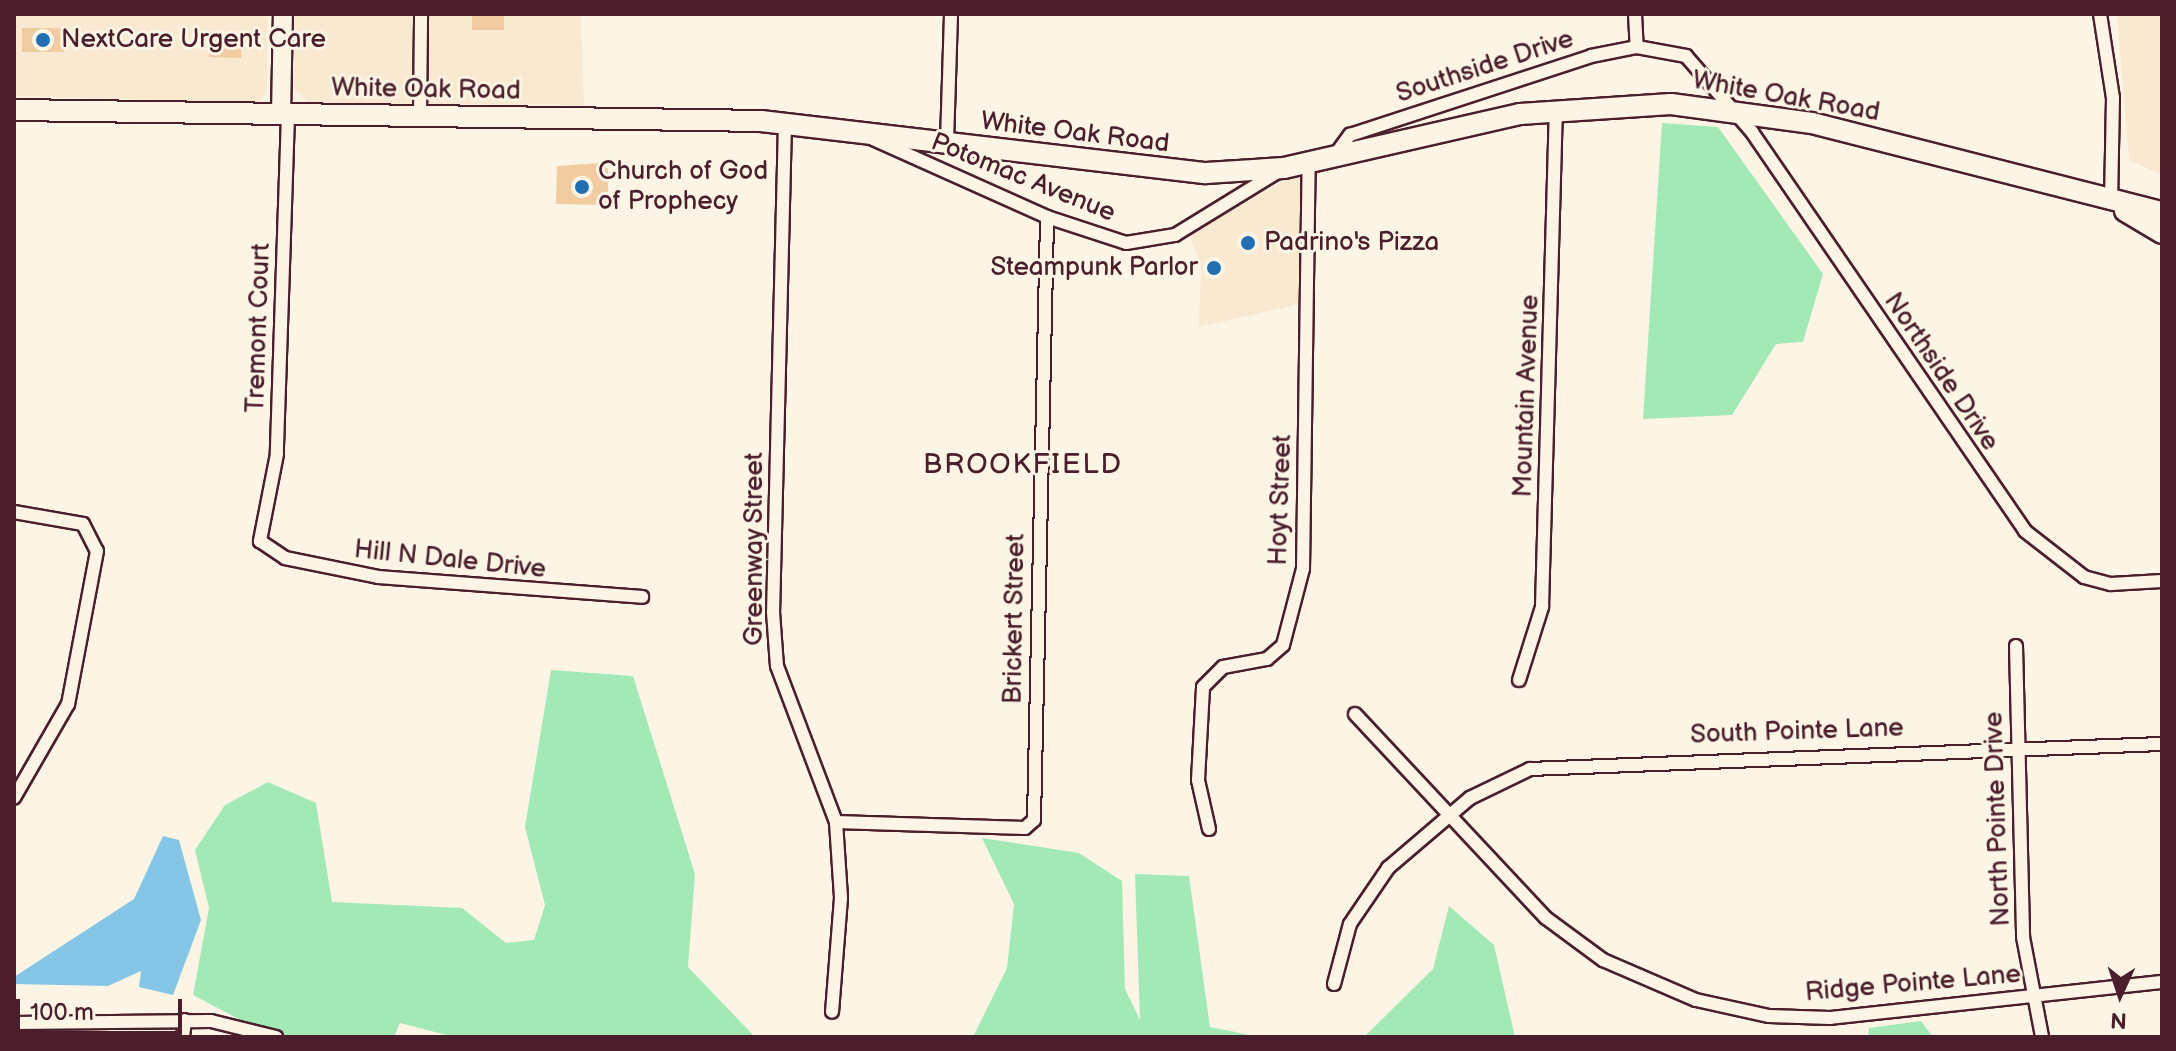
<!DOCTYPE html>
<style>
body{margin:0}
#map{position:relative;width:2176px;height:1051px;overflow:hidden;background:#fcf5e5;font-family:"Balsamiq Sans",sans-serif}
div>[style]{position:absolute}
.built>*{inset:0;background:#f8e9d0}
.green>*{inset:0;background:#a3e9b5}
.water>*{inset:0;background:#85c6e6}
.building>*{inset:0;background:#f0cca0;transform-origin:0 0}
.roads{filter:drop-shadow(2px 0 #4a1f2b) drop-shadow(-2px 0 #4a1f2b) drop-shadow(0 2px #4a1f2b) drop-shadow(0 -2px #4a1f2b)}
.street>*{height:12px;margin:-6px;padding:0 6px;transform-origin:6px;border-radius:6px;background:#fcf5e5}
.secondary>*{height:18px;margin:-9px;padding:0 9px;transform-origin:9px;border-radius:9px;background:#fcf5e5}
.primary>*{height:20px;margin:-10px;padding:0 10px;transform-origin:10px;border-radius:10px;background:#fcf5e5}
.dots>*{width:22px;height:22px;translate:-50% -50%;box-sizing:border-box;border:4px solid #fcf5e5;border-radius:50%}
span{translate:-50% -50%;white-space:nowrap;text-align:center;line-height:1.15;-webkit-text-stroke:6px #fcf5e5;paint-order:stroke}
.poi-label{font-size:26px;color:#4a1f2b}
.left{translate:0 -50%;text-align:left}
.right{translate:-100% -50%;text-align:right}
.street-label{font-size:26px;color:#4a1f2b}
.neighbourhood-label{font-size:28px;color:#4a1f2b;letter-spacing:2px}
.frame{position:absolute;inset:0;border:16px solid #4a1f2b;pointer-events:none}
.north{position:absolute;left:2080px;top:955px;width:80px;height:80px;-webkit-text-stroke:6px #fcf5e5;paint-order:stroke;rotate:183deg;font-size:22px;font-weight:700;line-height:32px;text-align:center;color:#4a1f2b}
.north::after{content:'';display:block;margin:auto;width:28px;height:36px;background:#4a1f2b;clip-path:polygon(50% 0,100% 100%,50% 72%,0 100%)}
.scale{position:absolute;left:16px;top:999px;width:166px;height:36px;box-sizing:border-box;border:4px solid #4a1f2b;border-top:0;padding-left:10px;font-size:24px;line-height:28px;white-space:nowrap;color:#4a1f2b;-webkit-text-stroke:6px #fcf5e5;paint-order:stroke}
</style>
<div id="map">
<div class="built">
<i style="clip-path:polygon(14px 14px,268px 14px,267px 93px,257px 103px,14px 96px)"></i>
<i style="clip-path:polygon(295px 14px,581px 14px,584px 105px,309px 103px,294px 89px)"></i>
<i style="clip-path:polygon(2117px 14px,2162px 14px,2162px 175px,2129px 160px)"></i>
<i style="clip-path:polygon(1297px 174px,1304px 180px,1304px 303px,1199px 327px,1201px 266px,1189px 233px)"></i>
</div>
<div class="green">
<i style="clip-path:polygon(1662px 123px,1718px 127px,1823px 274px,1803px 342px,1776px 344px,1732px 415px,1643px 419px)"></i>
<i style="clip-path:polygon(551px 670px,633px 676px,695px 874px,688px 967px,755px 1037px,454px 1037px,400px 1023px,394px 1037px,273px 1037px,193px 995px,209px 908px,195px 850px,225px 805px,268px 782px,316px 803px,332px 902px,462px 908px,506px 943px,534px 940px,545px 905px,525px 827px)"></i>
<i style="clip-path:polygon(982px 838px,1079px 853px,1122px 881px,1125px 989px,1140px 1020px,1135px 874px,1189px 876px,1210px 1027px,1260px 1037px,973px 1037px,1007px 968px,1014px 904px)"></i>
<i style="clip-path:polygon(1449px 906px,1494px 945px,1515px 1037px,1364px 1037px,1433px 969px)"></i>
<i style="clip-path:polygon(1921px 1021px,1933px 1037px,1868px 1037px,1869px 1028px)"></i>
</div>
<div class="water">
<i style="clip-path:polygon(163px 836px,179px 840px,201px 920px,173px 995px,139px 987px,141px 971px,108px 986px,14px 984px,14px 977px,134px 899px)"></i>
</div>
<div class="building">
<i style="left:472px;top:14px;width:32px;height:16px"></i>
<i style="left:22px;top:28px;width:42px;height:24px"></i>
<i style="left:210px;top:33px;width:32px;height:24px;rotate:2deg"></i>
<i style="clip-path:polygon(601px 163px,608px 169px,608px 205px,556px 204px,557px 166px)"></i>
</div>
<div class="roads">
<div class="street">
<i style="left:1635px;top:14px;width:33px;rotate:87deg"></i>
<i style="left:2100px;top:14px;width:85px;rotate:81.2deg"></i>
<i style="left:2113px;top:98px;width:105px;rotate:91.1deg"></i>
<i style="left:288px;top:115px;width:339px;rotate:91.9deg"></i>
<i style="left:277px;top:454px;width:89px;rotate:101.1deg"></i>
<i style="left:260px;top:541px;width:30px;rotate:34deg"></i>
<i style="left:285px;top:558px;width:95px;rotate:11.5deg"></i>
<i style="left:378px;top:577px;width:265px;rotate:4.3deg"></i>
<i style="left:420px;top:116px;width:102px;rotate:-89.4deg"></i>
<i style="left:785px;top:123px;width:489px;rotate:91.4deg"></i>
<i style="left:773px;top:612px;width:54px;rotate:85.8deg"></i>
<i style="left:777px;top:666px;width:167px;rotate:69.3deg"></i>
<i style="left:836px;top:822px;width:76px;rotate:86.2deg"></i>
<i style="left:841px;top:898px;width:114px;rotate:94.5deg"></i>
<i style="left:873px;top:139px;width:191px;rotate:24.1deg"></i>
<i style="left:1047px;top:217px;width:83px;rotate:18.2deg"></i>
<i style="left:1126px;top:243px;width:50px;rotate:-9.3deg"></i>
<i style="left:1175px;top:235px;width:124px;rotate:-31.5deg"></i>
<i style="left:947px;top:142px;width:128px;rotate:-88.2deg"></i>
<i style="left:1333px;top:158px;width:29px;rotate:-54deg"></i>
<i style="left:1350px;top:135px;width:254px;rotate:-18.1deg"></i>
<i style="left:1591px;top:56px;width:47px;rotate:-11.1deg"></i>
<i style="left:1637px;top:47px;width:50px;rotate:10.4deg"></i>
<i style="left:1686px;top:56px;width:101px;rotate:49deg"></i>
<i style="left:1752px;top:132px;width:483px;rotate:55.6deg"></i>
<i style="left:2025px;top:531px;width:75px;rotate:37.9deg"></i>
<i style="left:2084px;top:577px;width:28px;rotate:15deg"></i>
<i style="left:2111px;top:584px;width:51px;rotate:-3.4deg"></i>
<i style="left:14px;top:512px;width:70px;rotate:9.9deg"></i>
<i style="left:83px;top:524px;width:30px;rotate:63deg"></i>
<i style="left:97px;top:551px;width:156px;rotate:100.7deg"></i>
<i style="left:68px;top:704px;width:108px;rotate:119.9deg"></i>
<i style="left:2016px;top:646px;width:291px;rotate:88.6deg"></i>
<i style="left:2023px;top:937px;width:102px;rotate:79.2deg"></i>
<i style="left:1519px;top:680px;width:77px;rotate:-72.5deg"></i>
<i style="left:1542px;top:607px;width:498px;rotate:-88.4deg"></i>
<i style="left:1355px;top:714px;width:279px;rotate:46.9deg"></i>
<i style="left:1546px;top:918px;width:71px;rotate:36.4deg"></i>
<i style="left:1603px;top:960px;width:101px;rotate:23.3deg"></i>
<i style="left:1696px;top:1000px;width:75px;rotate:12.4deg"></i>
<i style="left:1769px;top:1016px;width:61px;rotate:1.9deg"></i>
<i style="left:1830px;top:1018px;width:334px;rotate:-6.2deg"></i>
<i style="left:836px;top:822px;width:189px;rotate:1.8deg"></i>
<i style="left:1025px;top:828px;width:12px;rotate:-42deg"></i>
<i style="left:1034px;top:820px;width:603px;rotate:-88.76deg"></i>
<i style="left:1209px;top:829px;width:50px;rotate:-102.7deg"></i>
<i style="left:1198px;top:780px;width:93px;rotate:-86.9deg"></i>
<i style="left:1203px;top:687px;width:28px;rotate:-45deg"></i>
<i style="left:1223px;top:667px;width:45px;rotate:-10.3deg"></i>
<i style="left:1267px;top:659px;width:21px;rotate:-41deg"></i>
<i style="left:1283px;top:645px;width:79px;rotate:-75.3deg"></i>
<i style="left:1303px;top:569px;width:406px;rotate:-89.2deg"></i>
<i style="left:1334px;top:984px;width:62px;rotate:-75.1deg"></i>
<i style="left:1350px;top:924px;width:68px;rotate:-55.8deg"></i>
<i style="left:1388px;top:868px;width:108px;rotate:-40.5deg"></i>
<i style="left:1470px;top:798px;width:67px;rotate:-25.8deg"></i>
<i style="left:1530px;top:769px;width:632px;rotate:-2.27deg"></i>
<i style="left:14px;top:1023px;width:197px;rotate:-0.6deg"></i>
<i style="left:211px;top:1021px;width:67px;rotate:13.8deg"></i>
<i style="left:183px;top:1037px;width:17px;rotate:-83deg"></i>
</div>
<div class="secondary">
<i style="left:281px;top:115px;width:101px;rotate:-88.9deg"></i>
</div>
<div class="primary">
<i style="left:14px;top:110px;width:747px;rotate:0.84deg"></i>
<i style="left:761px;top:121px;width:448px;rotate:6.7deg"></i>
<i style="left:1206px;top:173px;width:78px;rotate:-3.7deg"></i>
<i style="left:1284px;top:168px;width:242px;rotate:-12.9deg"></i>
<i style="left:1520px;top:114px;width:151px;rotate:-3.8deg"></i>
<i style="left:1671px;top:104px;width:142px;rotate:7.7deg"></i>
<i style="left:1812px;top:123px;width:361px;rotate:14.3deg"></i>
<i style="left:2125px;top:211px;width:43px;rotate:30.7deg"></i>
</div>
</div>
<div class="dots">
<i style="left:43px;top:40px;background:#1f6fb2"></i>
<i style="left:582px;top:187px;background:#1f6fb2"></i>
<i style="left:1248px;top:243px;background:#1f6fb2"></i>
<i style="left:1214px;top:268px;background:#1f6fb2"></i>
</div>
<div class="poi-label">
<span class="left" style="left:61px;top:40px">NextCare Urgent Care</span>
<span class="left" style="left:598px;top:187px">Church of God<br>of Prophecy</span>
<span class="left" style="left:1264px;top:243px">Padrino's Pizza</span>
<span class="right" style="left:1198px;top:268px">Steampunk Parlor</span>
</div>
<div class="street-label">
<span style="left:1485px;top:67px;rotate:-18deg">Southside Drive</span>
<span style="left:426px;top:90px;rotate:1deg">White Oak Road</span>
<span style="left:1786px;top:97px;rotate:10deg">White Oak Road</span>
<span style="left:1075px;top:133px;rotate:7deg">White Oak Road</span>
<span style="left:1023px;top:178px;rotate:22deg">Potomac Avenue</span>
<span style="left:259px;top:328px;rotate:-88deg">Tremont Court</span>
<span style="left:1941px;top:372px;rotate:56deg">Northside Drive</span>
<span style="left:1527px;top:396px;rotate:-88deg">Mountain Avenue</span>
<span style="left:1281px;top:500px;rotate:-88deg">Hoyt Street</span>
<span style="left:755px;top:549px;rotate:-90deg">Greenway Street</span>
<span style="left:450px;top:560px;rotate:6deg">Hill N Dale Drive</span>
<span style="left:1015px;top:619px;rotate:-89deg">Brickert Street</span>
<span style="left:1797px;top:732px;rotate:-2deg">South Pointe Lane</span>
<span style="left:1998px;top:819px;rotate:-92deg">North Pointe Drive</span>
<span style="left:1913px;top:984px;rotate:-5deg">Ridge Pointe Lane</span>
</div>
<div class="neighbourhood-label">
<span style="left:1023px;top:465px">BROOKFIELD</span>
</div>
<div class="frame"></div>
<div class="north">N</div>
<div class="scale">100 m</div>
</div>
